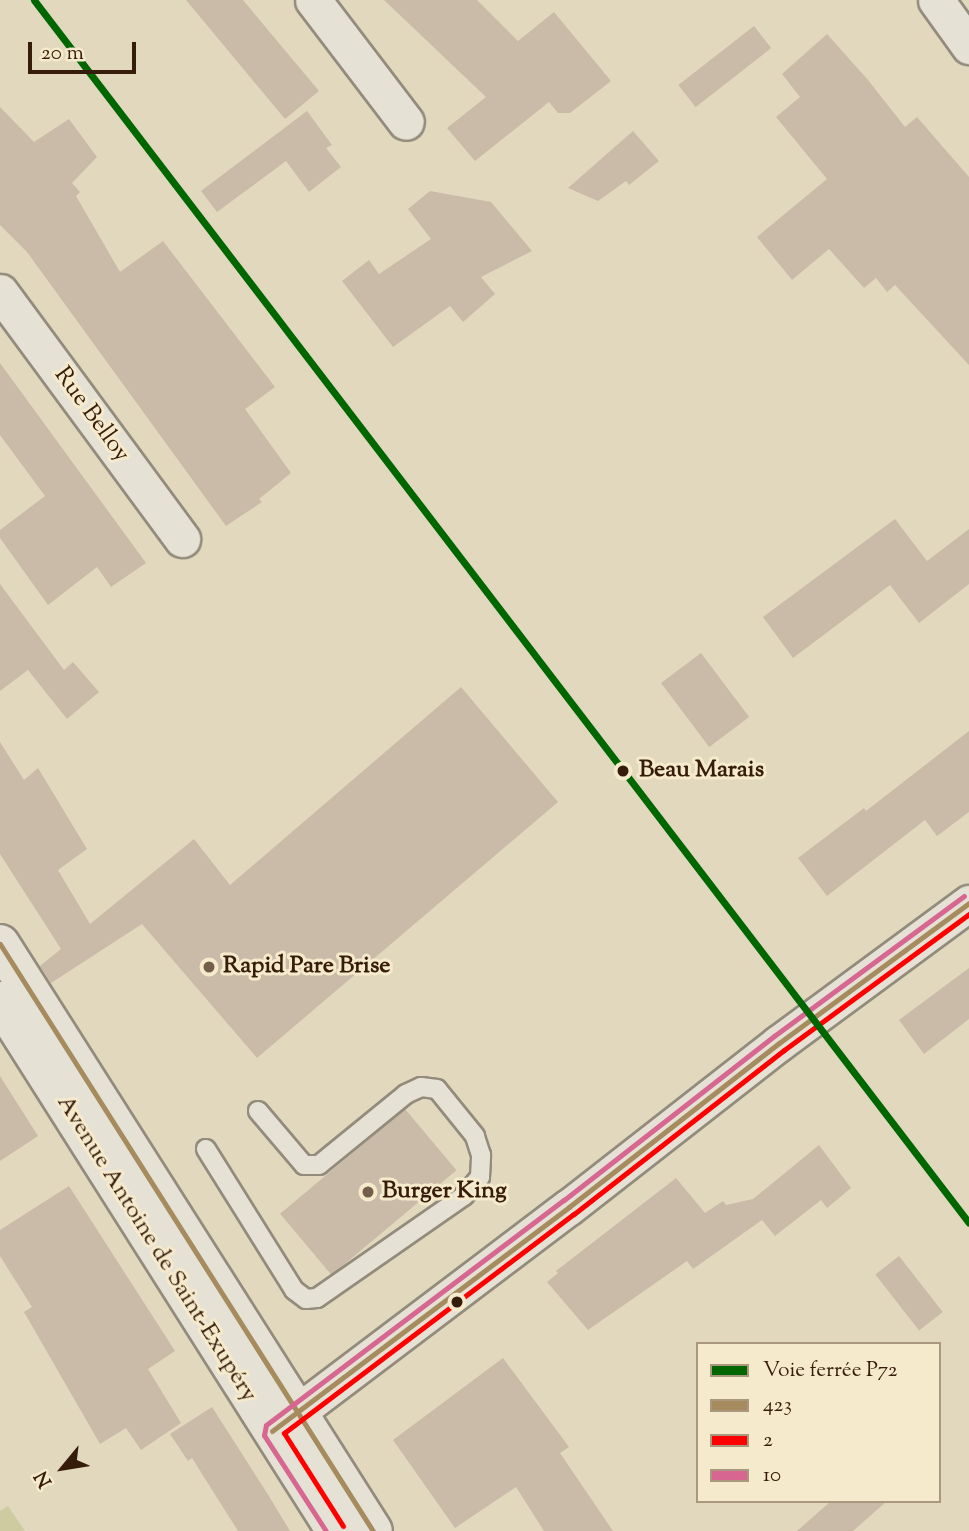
<!DOCTYPE html>
<meta charset="utf-8">
<style>
body{margin:0}
#map{position:relative;width:969px;height:1531px;overflow:hidden;background:#e1d8be;font-family:"Sorts Mill Goudy",serif}
div>[style]{position:absolute}
.green>*{inset:0;background:#cecba0}
.building>*{inset:0;background:#cabba9;transform-origin:0 0}
.roads{filter:drop-shadow(2px 0 #938b7b) drop-shadow(-2px 0 #938b7b) drop-shadow(0 2px #938b7b) drop-shadow(0 -2px #938b7b)}
.service>*{height:18px;margin:-9px;padding:0 9px;transform-origin:9px;border-radius:9px;background:#e6e1d5}
.minor>*{height:35px;margin:-17.5px;padding:0 17.5px;transform-origin:17.5px;border-radius:17.5px;background:#e6e1d5}
.secondary>*{height:38px;margin:-19px;padding:0 19px;transform-origin:19px;border-radius:19px;background:#e6e1d5}
.bus-1>*{height:5px;margin:-2.5px;padding:0 2.5px;transform-origin:2.5px;border-radius:2.5px;background:#a58b5d}
.bus-2>*{height:5px;margin:-2.5px;padding:0 2.5px;transform-origin:2.5px;border-radius:2.5px;background:#fe0000}
.bus-3>*{height:5px;margin:-2.5px;padding:0 2.5px;transform-origin:2.5px;border-radius:2.5px;background:#d76790}
.rail-1>*{height:7px;margin:-3.5px;padding:0 3.5px;transform-origin:3.5px;border-radius:3.5px;background:#060}
.dots>*{width:19px;height:19px;translate:-50% -50%;box-sizing:border-box;border:4px solid #f5eacb;border-radius:50%}
span{translate:-50% -50%;white-space:nowrap;text-align:center;line-height:1.15;-webkit-text-stroke:6px #f5eacb;paint-order:stroke}
.street-label{font-size:24px;color:#361c0b}
.stop-label{font-size:24px;color:#361c0b;font-weight:700}
.left{translate:0 -50%;text-align:left}
.poi-label{font-size:24px;color:#361c0b;font-weight:700}
.legend{position:absolute;left:696px;top:1342px;width:245px;height:161px;box-sizing:border-box;background:#f5eacb;border:2px solid #a9987e;margin:0;padding:9px 12px;list-style:none;font-size:21px;color:#361c0b}
.legend li{display:flex;align-items:center;gap:14px;height:35px}
.legend b{width:35px;border:2px solid #a9987e}
.north{position:absolute;left:28px;top:1433px;width:70px;height:70px;-webkit-text-stroke:5px #f5eacb;paint-order:stroke;rotate:240deg;font-size:19px;font-weight:700;line-height:28px;text-align:center;color:#361c0b}
.north::after{content:'';display:block;margin:auto;width:24px;height:32px;background:#361c0b;clip-path:polygon(50% 0,100% 100%,50% 72%,0 100%)}
.scale{position:absolute;left:28px;top:42px;width:108px;height:32px;box-sizing:border-box;border:4px solid #361c0b;border-top:0;padding-left:9px;font-size:21px;line-height:24px;white-space:nowrap;color:#361c0b;-webkit-text-stroke:5px #f5eacb;paint-order:stroke}
</style>
<div id="map">
<div class="green">
<i style="clip-path:polygon(8px 1506px,25px 1531px,0 1531px,0 1511px)"></i>
</div>
<div class="building">
<i style="clip-path:polygon(186px 0,243px 0,319px 91px,285px 119px)"></i>
<i style="clip-path:polygon(384px 0,477px 0,518px 41px,554px 12px,611px 81px,570px 113px,558px 113px,549px 102px,475px 161px,447px 128px,486px 97px)"></i>
<i style="left:754px;top:26px;width:28px;height:96px;rotate:52deg"></i>
<i style="clip-path:polygon(827px 34px,868px 80px,905px 127px,917px 117px,969px 177px,969px 365px,895px 285px,887px 292px,876px 278px,864px 288px,829px 249px,792px 280px,757px 237px,827px 179px,776px 117px,800px 97px,782px 74px)"></i>
<i style="clip-path:polygon(0 107px,34px 142px,69px 119px,97px 157px,72px 183px,80px 192px,76px 196px,120px 272px,163px 241px,275px 387px,245px 409px,291px 473px,259px 499px,262px 502px,226px 526px,27px 252px,0 225px)"></i>
<i style="clip-path:polygon(307px 111px,332px 145px,326px 148px,341px 167px,309px 192px,286px 161px,217px 212px,201px 191px)"></i>
<i style="clip-path:polygon(633px 131px,659px 161px,629px 185px,626px 181px,598px 201px,568px 188px)"></i>
<i style="clip-path:polygon(430px 191px,491px 202px,532px 251px,481px 277px,495px 294px,463px 322px,450px 306px,393px 347px,342px 281px,369px 260px,379px 274px,431px 239px,408px 209px)"></i>
<i style="clip-path:polygon(0 363px,146px 563px,111px 587px,97px 567px,48px 605px,0 538px,0 530px,45px 496px,0 435px)"></i>
<i style="clip-path:polygon(895px 519px,927px 561px,969px 529px,969px 584px,919px 623px,890px 585px,793px 658px,763px 617px)"></i>
<i style="clip-path:polygon(0 584px,64px 670px,73px 662px,99px 692px,67px 719px,28px 670px,0 691px)"></i>
<i style="left:701px;top:653px;width:80px;height:50px;rotate:53deg"></i>
<i style="clip-path:polygon(461px 687px,558px 802px,257px 1058px,142px 924px,51px 983px,40px 966px,61px 949px,0 854px,0 742px,24px 780px,38px 768px,87px 849px,58px 870px,90px 924px,194px 839px,230px 885px)"></i>
<i style="clip-path:polygon(969px 731px,969px 812px,937px 836px,925px 820px,827px 896px,798px 858px,864px 808px,866px 811px)"></i>
<i style="clip-path:polygon(969px 968px,969px 1019px,924px 1054px,899px 1020px)"></i>
<i style="clip-path:polygon(0 1076px,38px 1136px,0 1161px)"></i>
<i style="left:405px;top:1109px;width:80px;height:163px;rotate:50deg"></i>
<i style="clip-path:polygon(819px 1145px,851px 1188px,827px 1208px,821px 1200px,775px 1236px,762px 1220px,693px 1269px,687px 1261px,588px 1330px,547px 1282px,558px 1273px,556px 1271px,676px 1178px,705px 1213px,723px 1201px,726px 1205px,753px 1199px)"></i>
<i style="clip-path:polygon(69px 1186px,175px 1351px,148px 1369px,181px 1423px,141px 1450px,126px 1428px,100px 1444px,24px 1312px,32px 1307px,0 1256px,0 1230px)"></i>
<i style="left:899px;top:1256px;width:71px;height:30px;rotate:52deg"></i>
<i style="clip-path:polygon(503px 1358px,569px 1447px,560px 1453px,613px 1531px,544px 1531px,516px 1487px,455px 1528px,393px 1440px)"></i>
<i style="clip-path:polygon(212px 1407px,267px 1493px,290px 1531px,238px 1531px,192px 1458px,188px 1461px,170px 1434px)"></i>
<i style="clip-path:polygon(831px 1501px,887px 1501px,853px 1531px,797px 1531px)"></i>
</div>
<div class="roads">
<div class="service">
<i style="left:206px;top:1149px;width:166px;rotate:58deg"></i>
<i style="left:294px;top:1290px;width:15px;rotate:37deg"></i>
<i style="left:306px;top:1299px;width:11px;rotate:-5deg"></i>
<i style="left:317px;top:1298px;width:179px;rotate:-34.8deg"></i>
<i style="left:464px;top:1196px;width:25px;rotate:-50deg"></i>
<i style="left:480px;top:1177px;width:22px;rotate:-87deg"></i>
<i style="left:481px;top:1155px;width:20px;rotate:-108deg"></i>
<i style="left:475px;top:1136px;width:60px;rotate:-129deg"></i>
<i style="left:437px;top:1089px;width:16px;rotate:-173deg"></i>
<i style="left:421px;top:1087px;width:17px;rotate:155deg"></i>
<i style="left:406px;top:1094px;width:112px;rotate:140.8deg"></i>
<i style="left:319px;top:1165px;width:15px;rotate:180deg"></i>
<i style="left:304px;top:1165px;width:71px;rotate:-130.4deg"></i>
</div>
<div class="minor">
<i style="left:313px;top:0;width:153px;rotate:52.7deg"></i>
<i style="left:936px;top:0;width:57px;rotate:54.3deg"></i>
<i style="left:0;top:292px;width:307px;rotate:53.6deg"></i>
<i style="left:275px;top:1429px;width:368px;rotate:-37.1deg"></i>
<i style="left:569px;top:1207px;width:266px;rotate:-38deg"></i>
<i style="left:779px;top:1043px;width:236px;rotate:-36.4deg"></i>
</div>
<div class="secondary">
<i style="left:0;top:944px;width:695px;rotate:57.57deg"></i>
<i style="left:0;top:1001px;width:628px;rotate:57.63deg"></i>
</div>
</div>
<div class="bus-1">
<i style="left:0;top:944px;width:695px;rotate:57.57deg"></i>
<i style="left:272px;top:1431px;width:372px;rotate:-37deg"></i>
<i style="left:569px;top:1207px;width:266px;rotate:-38deg"></i>
<i style="left:779px;top:1043px;width:236px;rotate:-36.4deg"></i>
</div>
<div class="bus-2">
<i style="left:343px;top:1526px;width:110px;rotate:-122.4deg"></i>
<i style="left:284px;top:1433px;width:363px;rotate:-37.1deg"></i>
<i style="left:574px;top:1214px;width:266px;rotate:-38deg"></i>
<i style="left:784px;top:1050px;width:230px;rotate:-36.3deg"></i>
</div>
<div class="bus-3">
<i style="left:326px;top:1531px;width:114px;rotate:-122.9deg"></i>
<i style="left:264px;top:1435px;width:10px;rotate:-79deg"></i>
<i style="left:266px;top:1425px;width:373px;rotate:-37.1deg"></i>
<i style="left:564px;top:1200px;width:266px;rotate:-38deg"></i>
<i style="left:774px;top:1036px;width:236px;rotate:-36.4deg"></i>
</div>
<div class="rail-1">
<i style="left:34px;top:0;width:1539px;rotate:52.6deg"></i>
</div>
<div class="dots">
<i style="left:623px;top:771px;background:#361c0b"></i>
<i style="left:209px;top:967px;background:#725e4a"></i>
<i style="left:368px;top:1192px;background:#725e4a"></i>
<i style="left:457px;top:1302px;background:#361c0b"></i>
</div>
<div class="street-label">
<span style="left:91px;top:415px;rotate:54deg">Rue Belloy</span>
<span style="left:156px;top:1249px;rotate:58deg">Avenue Antoine de Saint-Exupéry</span>
</div>
<div class="stop-label">
<span class="left" style="left:639px;top:771px">Beau Marais</span>
</div>
<div class="poi-label">
<span class="left" style="left:223px;top:967px">Rapid Pare Brise</span>
<span class="left" style="left:382px;top:1192px">Burger King</span>
</div>
<ul class="legend">
<li><b style="height:9px;background:#060"></b>Voie ferrée P72</li>
<li><b style="height:9px;background:#a58b5d"></b>423</li>
<li><b style="height:9px;background:#fe0000"></b>2</li>
<li><b style="height:9px;background:#d76790"></b>10</li>
</ul>
<div class="north">N</div>
<div class="scale">20 m</div>
</div>
